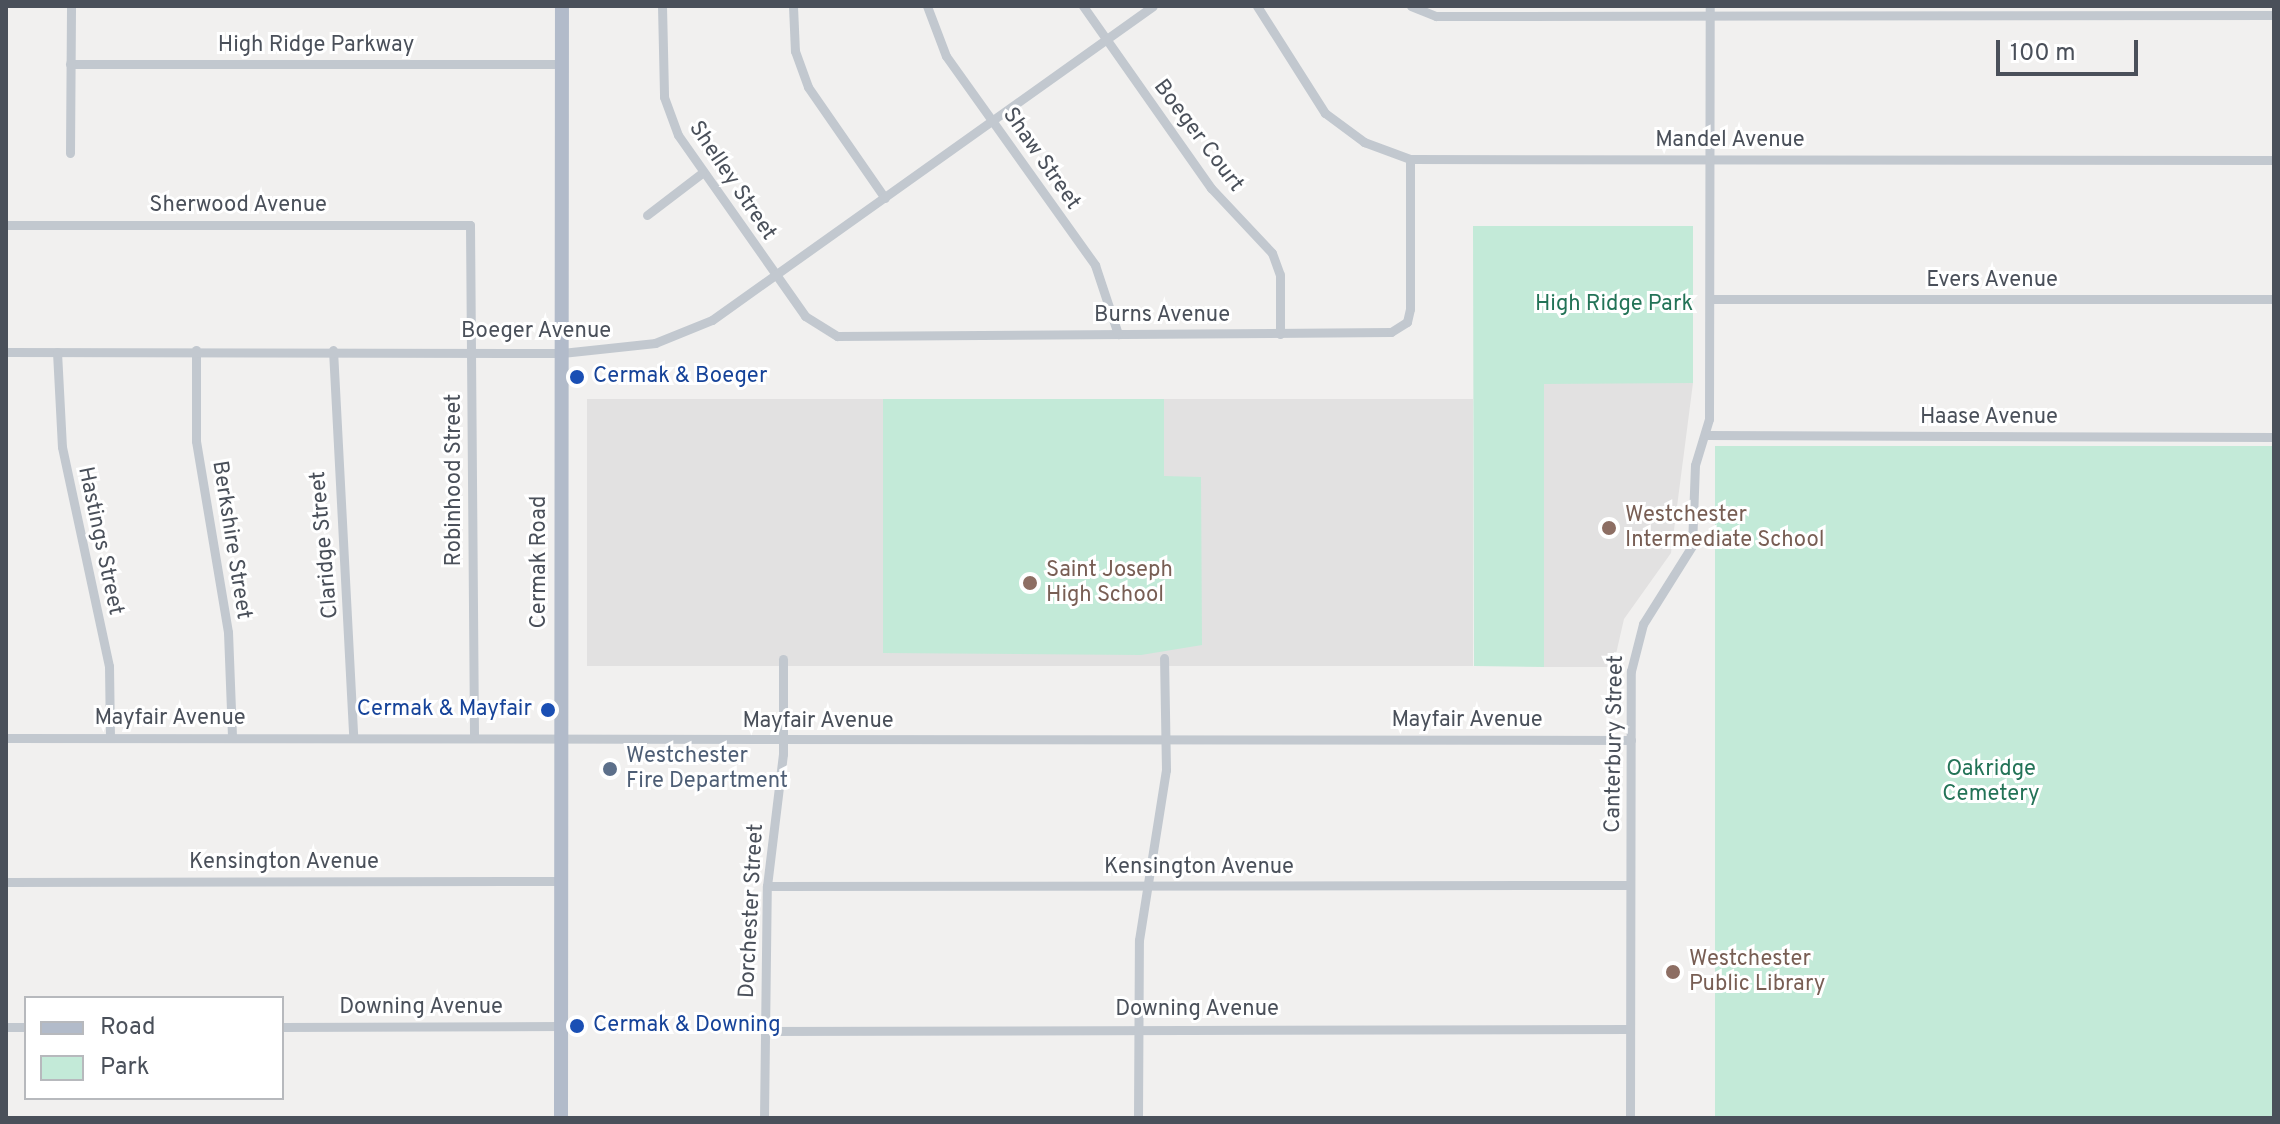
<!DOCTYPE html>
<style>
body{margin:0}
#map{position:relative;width:2280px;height:1124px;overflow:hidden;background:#f1f0ef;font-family:Overpass,sans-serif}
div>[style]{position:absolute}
.education>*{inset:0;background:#e2e1e1;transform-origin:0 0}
.green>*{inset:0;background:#c3ead8;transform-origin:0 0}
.street>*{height:9px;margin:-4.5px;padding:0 4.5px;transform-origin:4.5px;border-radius:4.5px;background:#c2c8cf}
.primary>*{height:14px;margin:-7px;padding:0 7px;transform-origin:7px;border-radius:7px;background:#b2bbca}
.dots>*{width:22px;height:22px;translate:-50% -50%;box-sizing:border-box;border:4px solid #fff;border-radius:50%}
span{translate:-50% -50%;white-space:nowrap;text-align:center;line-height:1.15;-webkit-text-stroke:6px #fff;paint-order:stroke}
.street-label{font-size:22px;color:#4a505a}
.park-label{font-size:22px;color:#237357}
.transit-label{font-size:22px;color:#164399}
.left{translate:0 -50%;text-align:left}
.right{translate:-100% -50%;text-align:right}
.education-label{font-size:22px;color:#785e54}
.service-label{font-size:22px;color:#4e5e75}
.frame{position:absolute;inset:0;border:8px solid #4a505a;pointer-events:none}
.legend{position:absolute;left:24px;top:996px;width:260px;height:104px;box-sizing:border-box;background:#fff;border:2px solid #b7b9bd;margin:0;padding:10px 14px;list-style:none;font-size:24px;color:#4a505a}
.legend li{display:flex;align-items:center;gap:16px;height:40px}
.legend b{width:40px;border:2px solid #b7b9bd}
.scale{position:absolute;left:1996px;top:40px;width:142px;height:36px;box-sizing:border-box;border:4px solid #4a505a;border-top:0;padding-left:10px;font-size:24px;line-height:28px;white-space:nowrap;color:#4a505a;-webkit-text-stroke:6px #fff;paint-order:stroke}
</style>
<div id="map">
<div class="education">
<i style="clip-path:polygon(1544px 383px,1693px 383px,1671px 553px,1624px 619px,1613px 667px,1544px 667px)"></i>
<i style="left:1473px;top:399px;width:267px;height:886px;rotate:90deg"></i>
</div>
<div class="green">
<i style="clip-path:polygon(1473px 226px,1693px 226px,1693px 383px,1544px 384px,1544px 667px,1474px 666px)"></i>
<i style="clip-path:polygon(883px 399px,1164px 399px,1164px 476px,1201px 477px,1202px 645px,1141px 655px,883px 653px)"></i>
<i style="left:1715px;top:446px;width:559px;height:672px"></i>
</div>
<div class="street">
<i style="left:662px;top:6px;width:91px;rotate:88.7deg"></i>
<i style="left:664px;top:97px;width:40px;rotate:69.8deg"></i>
<i style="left:678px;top:135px;width:221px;rotate:54.9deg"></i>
<i style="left:805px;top:316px;width:38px;rotate:32deg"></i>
<i style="left:837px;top:336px;width:554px;rotate:-0.41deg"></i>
<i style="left:1391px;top:332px;width:19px;rotate:-32deg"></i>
<i style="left:1407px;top:322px;width:13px;rotate:-77deg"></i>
<i style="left:1410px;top:309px;width:150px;rotate:-90deg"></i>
<i style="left:793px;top:6px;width:45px;rotate:87.5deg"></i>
<i style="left:795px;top:51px;width:38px;rotate:70deg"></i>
<i style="left:808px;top:87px;width:135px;rotate:55.3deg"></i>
<i style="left:927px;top:6px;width:53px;rotate:69.2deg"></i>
<i style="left:946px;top:56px;width:257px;rotate:54.5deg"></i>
<i style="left:1095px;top:265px;width:73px;rotate:71.6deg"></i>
<i style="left:1083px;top:6px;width:223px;rotate:54.9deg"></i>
<i style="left:1211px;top:188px;width:89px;rotate:46.8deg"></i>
<i style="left:1272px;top:253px;width:23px;rotate:70deg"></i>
<i style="left:1280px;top:275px;width:59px;rotate:90deg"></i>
<i style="left:1257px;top:6px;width:127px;rotate:57.6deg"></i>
<i style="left:1325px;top:113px;width:49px;rotate:36.6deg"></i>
<i style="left:1364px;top:142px;width:49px;rotate:20.3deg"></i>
<i style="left:1410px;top:159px;width:864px;rotate:0.07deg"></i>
<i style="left:1411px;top:6px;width:27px;rotate:22deg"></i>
<i style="left:1436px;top:16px;width:838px;rotate:-0.07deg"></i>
<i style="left:70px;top:64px;width:492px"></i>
<i style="left:70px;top:153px;width:147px;rotate:-89.6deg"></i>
<i style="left:647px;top:215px;width:69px;rotate:-37.4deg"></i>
<i style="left:6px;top:225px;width:464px"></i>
<i style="left:470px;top:225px;width:511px;rotate:89.55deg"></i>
<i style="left:1710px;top:299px;width:564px"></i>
<i style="left:196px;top:350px;width:91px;rotate:90deg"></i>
<i style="left:196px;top:441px;width:194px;rotate:80.5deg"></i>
<i style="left:228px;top:632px;width:104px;rotate:87.8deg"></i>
<i style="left:333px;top:350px;width:388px;rotate:87deg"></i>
<i style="left:6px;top:352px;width:556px;rotate:0.1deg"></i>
<i style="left:562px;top:353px;width:94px;rotate:-6.1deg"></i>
<i style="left:655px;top:343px;width:61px;rotate:-22deg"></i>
<i style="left:712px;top:320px;width:541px;rotate:-35.45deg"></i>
<i style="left:57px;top:352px;width:95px;rotate:87deg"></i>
<i style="left:62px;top:447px;width:224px;rotate:77.9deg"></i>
<i style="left:109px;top:666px;width:71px;rotate:89.2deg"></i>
<i style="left:1705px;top:435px;width:569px;rotate:0.2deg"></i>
<i style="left:6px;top:738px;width:1625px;rotate:0.07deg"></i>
<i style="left:6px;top:882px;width:555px;rotate:-0.1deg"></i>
<i style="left:767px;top:886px;width:863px;rotate:-0.07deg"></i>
<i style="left:6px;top:1027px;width:20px"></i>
<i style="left:282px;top:1027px;width:279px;rotate:-0.2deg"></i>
<i style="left:764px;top:1031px;width:866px;rotate:-0.13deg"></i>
<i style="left:764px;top:1118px;width:232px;rotate:-89.3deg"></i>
<i style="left:767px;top:886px;width:133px;rotate:-83.1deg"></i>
<i style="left:783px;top:754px;width:95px;rotate:-90deg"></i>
<i style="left:1138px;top:1118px;width:178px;rotate:-89.7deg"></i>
<i style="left:1139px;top:940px;width:172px;rotate:-81deg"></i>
<i style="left:1166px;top:770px;width:112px;rotate:-91deg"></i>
<i style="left:1630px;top:1118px;width:447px;rotate:-89.9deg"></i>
<i style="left:1631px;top:671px;width:49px;rotate:-75.7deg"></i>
<i style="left:1643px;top:624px;width:92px;rotate:-57.9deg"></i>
<i style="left:1692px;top:546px;width:81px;rotate:-87.9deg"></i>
<i style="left:1695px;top:465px;width:48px;rotate:-73.1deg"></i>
<i style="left:1709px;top:419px;width:413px;rotate:-89.9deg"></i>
</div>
<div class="primary">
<i style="left:561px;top:1118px;width:1112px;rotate:-89.95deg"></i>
</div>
<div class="dots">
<i style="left:577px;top:377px;background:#1a4fb4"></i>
<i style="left:1609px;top:528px;background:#8d6e63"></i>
<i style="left:1030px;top:583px;background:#8d6e63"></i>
<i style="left:548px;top:710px;background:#1a4fb4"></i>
<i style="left:610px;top:769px;background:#5c6f8a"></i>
<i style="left:1673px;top:972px;background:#8d6e63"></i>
<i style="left:577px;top:1026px;background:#1a4fb4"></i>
</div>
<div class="street-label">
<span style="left:316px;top:46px">High Ridge Parkway</span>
<span style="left:1198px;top:136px;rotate:53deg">Boeger Court</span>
<span style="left:1730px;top:141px">Mandel Avenue</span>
<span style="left:1041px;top:159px;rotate:55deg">Shaw Street</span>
<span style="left:732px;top:181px;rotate:56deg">Shelley Street</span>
<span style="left:238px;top:206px">Sherwood Avenue</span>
<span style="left:1992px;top:281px">Evers Avenue</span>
<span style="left:1162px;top:316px">Burns Avenue</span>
<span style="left:536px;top:332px">Boeger Avenue</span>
<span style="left:1989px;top:418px">Haase Avenue</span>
<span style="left:455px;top:480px;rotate:-90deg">Robinhood Street</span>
<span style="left:231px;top:540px;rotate:81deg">Berkshire Street</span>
<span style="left:100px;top:541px;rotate:78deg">Hastings Street</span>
<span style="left:325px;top:545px;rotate:-95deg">Claridge Street</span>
<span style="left:540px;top:562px;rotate:-90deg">Cermak Road</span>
<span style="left:170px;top:719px">Mayfair Avenue</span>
<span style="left:1467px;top:721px">Mayfair Avenue</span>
<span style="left:818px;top:722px">Mayfair Avenue</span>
<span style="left:1615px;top:744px;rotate:-89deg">Canterbury Street</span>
<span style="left:284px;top:863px">Kensington Avenue</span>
<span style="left:1199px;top:868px">Kensington Avenue</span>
<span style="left:752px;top:911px;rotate:-87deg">Dorchester Street</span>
<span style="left:421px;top:1008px">Downing Avenue</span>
<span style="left:1197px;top:1010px">Downing Avenue</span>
</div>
<div class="park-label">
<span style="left:1614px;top:305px">High Ridge Park</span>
<span style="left:1991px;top:782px">Oakridge<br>Cemetery</span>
</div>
<div class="transit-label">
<span class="left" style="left:593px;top:377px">Cermak &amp; Boeger</span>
<span class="right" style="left:532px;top:710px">Cermak &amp; Mayfair</span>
<span class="left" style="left:593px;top:1026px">Cermak &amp; Downing</span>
</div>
<div class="education-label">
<span class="left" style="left:1625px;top:528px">Westchester<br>Intermediate School</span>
<span class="left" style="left:1046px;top:583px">Saint Joseph<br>High School</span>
<span class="left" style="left:1689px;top:972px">Westchester<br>Public Library</span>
</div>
<div class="service-label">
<span class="left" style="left:626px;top:769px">Westchester<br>Fire Department</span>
</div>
<div class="frame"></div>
<ul class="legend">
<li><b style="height:10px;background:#b2bbca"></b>Road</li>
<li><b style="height:22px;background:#c3ead8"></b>Park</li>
</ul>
<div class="scale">100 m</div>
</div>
